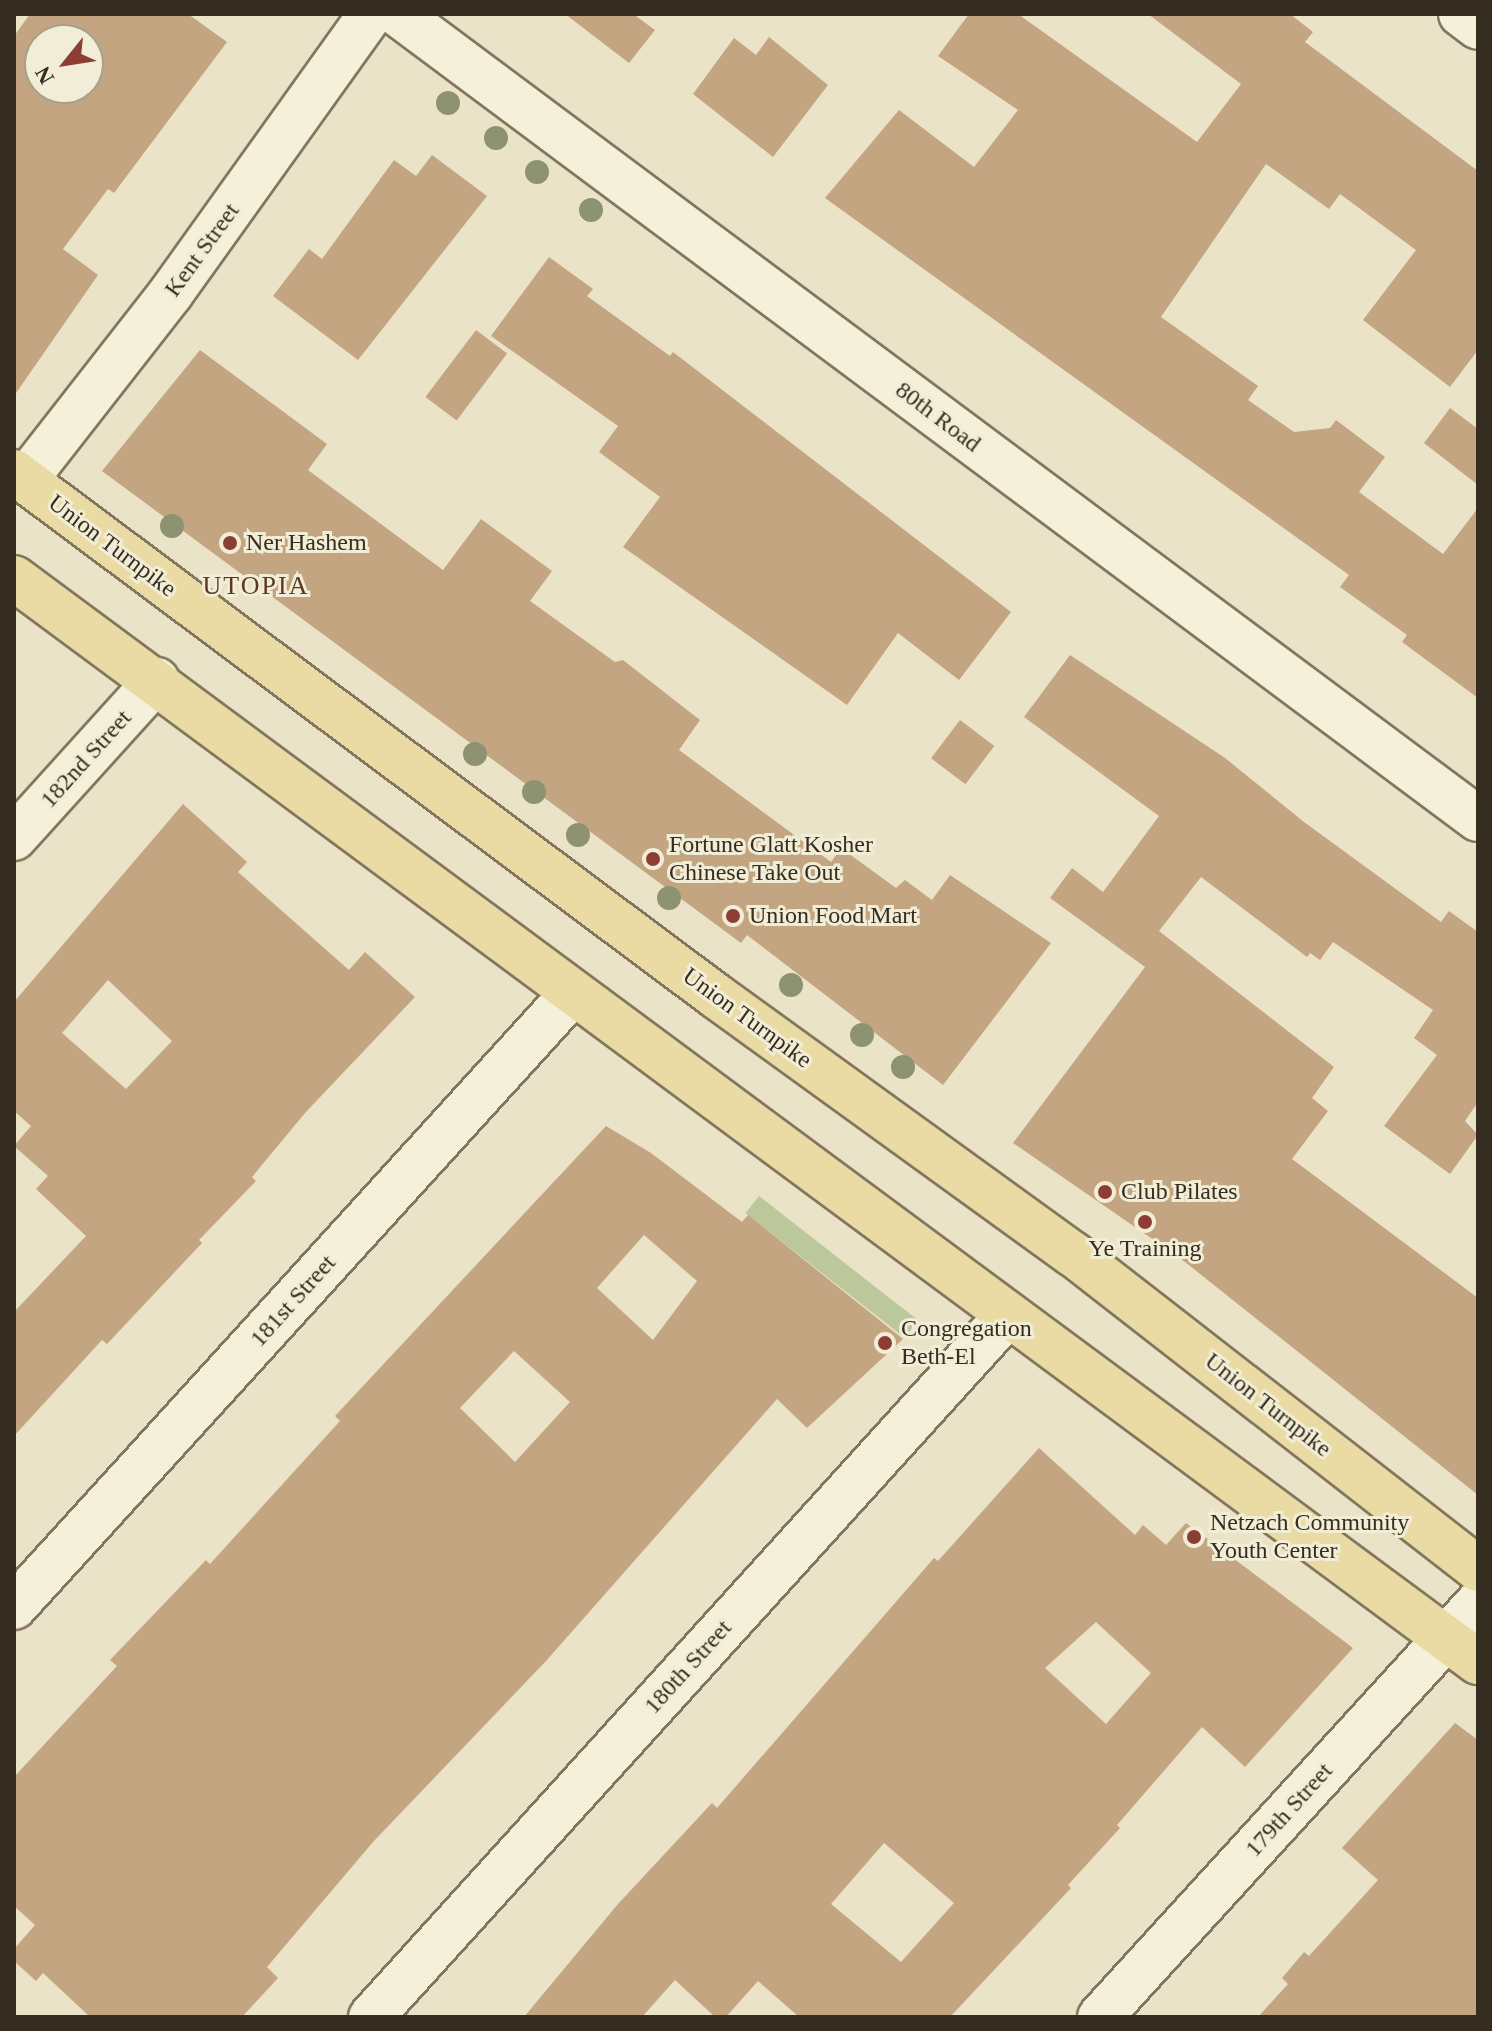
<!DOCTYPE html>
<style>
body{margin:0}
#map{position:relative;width:1492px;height:2031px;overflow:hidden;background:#eae3c7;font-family:"Times New Roman",serif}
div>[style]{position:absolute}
.green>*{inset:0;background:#bdc79c;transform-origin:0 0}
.building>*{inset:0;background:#c4a581;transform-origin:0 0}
.roads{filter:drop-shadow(2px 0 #83765e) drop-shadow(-2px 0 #83765e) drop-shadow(0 2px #83765e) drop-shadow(0 -2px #83765e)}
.minor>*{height:44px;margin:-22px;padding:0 22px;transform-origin:22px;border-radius:22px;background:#f5f0d9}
.primary>*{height:44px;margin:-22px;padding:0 22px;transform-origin:22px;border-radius:22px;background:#e9dba3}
.trees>*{width:24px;height:24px;margin:-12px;border-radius:50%;background:#8d9270}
.dots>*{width:22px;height:22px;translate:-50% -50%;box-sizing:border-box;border:4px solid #f2edd6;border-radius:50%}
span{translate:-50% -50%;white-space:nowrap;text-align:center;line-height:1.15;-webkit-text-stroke:6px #f2edd6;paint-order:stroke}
.street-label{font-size:24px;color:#352d20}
.poi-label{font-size:24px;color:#352d20}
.left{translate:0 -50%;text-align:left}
.neighbourhood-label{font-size:26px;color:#5d3724;letter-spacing:2px}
.frame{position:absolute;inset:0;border:16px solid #352d20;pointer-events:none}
.north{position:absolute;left:24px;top:24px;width:80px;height:80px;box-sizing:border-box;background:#f2edd6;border:2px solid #a6a08d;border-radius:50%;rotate:240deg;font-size:22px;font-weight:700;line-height:32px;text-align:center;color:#352d20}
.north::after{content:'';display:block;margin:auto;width:28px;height:36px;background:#8c3e34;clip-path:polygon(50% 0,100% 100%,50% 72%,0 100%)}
</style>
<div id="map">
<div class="green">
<i style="left:759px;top:1196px;width:202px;height:22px;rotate:38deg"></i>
</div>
<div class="building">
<i style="clip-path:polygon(evenodd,30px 14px,188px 14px,227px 42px,114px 193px,108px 189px,63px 249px,98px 275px,14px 396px,14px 36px,30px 14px,40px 40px,88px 40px,88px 88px,40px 88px,40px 40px)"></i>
<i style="clip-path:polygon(565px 14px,633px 14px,655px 30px,629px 63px)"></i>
<i style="clip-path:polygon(969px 14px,1018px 14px,1197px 142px,1241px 84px,1148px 14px,1290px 14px,1313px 32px,1305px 42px,1478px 171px,1478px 350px,1450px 387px,1363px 320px,1416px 250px,1340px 194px,1329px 209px,1266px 164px,1161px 317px,1258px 386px,1248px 400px,1294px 432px,1330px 428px,1336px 420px,1385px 457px,1359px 492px,1443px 554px,1478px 508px,1478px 698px,1402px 642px,1407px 635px,1340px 587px,1349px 575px,825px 198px,899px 110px,974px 167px,1018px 110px,938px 56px)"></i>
<i style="clip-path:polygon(769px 37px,828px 85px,773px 157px,693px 94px,734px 38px,756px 55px)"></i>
<i style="clip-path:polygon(432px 155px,487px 196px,358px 360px,273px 296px,309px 249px,322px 259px,394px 160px,416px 176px)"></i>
<i style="clip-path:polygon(549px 257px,593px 289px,587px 296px,670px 356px,673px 352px,1011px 612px,959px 680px,898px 633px,847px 705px,623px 547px,660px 497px,599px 452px,618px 426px,491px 336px)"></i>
<i style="left:476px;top:330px;width:39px;height:84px;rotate:37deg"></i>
<i style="clip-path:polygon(200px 350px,327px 444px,308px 470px,443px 570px,481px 519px,552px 571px,530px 601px,615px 662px,623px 660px,700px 720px,679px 750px,831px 862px,841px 848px,896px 888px,905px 880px,932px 900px,950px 875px,1051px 943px,943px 1085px,747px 935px,741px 943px,102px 471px)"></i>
<i style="clip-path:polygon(1450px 408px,1478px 429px,1478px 485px,1424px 443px)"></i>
<i style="clip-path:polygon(1070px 655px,1225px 758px,1304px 822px,1441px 922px,1449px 911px,1478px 932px,1478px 1102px,1465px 1121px,1478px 1135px,1450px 1174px,1384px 1126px,1437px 1055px,1414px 1038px,1433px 1010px,1333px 942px,1320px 960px,1310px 953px,1307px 957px,1201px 877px,1159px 931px,1334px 1067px,1312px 1098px,1328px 1111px,1292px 1159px,1478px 1298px,1478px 1495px,1180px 1258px,1013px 1143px,1145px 967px,1050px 898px,1072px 868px,1103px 892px,1159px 816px,1024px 717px)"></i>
<i style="left:960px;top:720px;width:43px;height:48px;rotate:37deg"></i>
<i style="clip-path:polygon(evenodd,183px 804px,247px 862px,238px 872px,349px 970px,365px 952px,415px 997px,305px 1113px,252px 1177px,256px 1181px,199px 1240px,202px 1243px,107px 1344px,102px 1340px,14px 1436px,14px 1312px,86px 1236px,36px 1189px,48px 1176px,14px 1146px,31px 1126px,14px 1111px,14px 1002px,183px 804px,108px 980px,172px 1041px,126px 1089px,62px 1033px,108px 980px)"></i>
<i style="clip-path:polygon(evenodd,606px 1126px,651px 1153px,742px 1222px,748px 1215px,903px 1339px,807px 1428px,777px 1399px,546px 1661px,373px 1842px,267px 1967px,278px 1978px,242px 2017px,90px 2017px,43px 1973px,36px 1981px,14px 1961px,14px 1949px,35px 1925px,14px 1906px,14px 1777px,117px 1666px,110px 1660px,206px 1560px,210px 1564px,340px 1421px,335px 1416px,606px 1126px,644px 1235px,697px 1281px,653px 1340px,597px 1288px,644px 1235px,606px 1126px,514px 1351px,570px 1402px,515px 1462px,460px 1408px,514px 1351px)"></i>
<i style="clip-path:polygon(evenodd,1039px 1448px,1135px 1535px,1143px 1525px,1166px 1545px,1186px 1523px,1353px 1648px,1245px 1767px,1202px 1727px,1117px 1825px,1120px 1828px,1068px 1885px,1071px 1888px,950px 2017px,799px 2017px,758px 1981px,726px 2017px,715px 2017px,675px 1980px,642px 2017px,524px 2017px,618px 1904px,712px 1803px,717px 1808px,934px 1558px,938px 1561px,1039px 1448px,1096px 1622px,1151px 1673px,1106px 1724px,1045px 1668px,1096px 1622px,1039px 1448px,884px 1843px,954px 1903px,901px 1962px,831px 1904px,884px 1843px)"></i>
<i style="clip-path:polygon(1455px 1723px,1478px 1740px,1478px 2017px,1258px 2017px,1288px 1984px,1282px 1978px,1304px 1952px,1309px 1956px,1378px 1880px,1342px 1848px)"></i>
</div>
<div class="roads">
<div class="minor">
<i style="left:398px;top:14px;width:1347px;rotate:36.7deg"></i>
<i style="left:1461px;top:14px;width:21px;rotate:37deg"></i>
<i style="left:25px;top:480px;width:237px;rotate:-52deg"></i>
<i style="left:171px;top:293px;width:343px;rotate:-54.4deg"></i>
<i style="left:14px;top:838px;width:213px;rotate:-47.9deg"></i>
<i style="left:14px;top:1607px;width:829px;rotate:-47.69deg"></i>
<i style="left:371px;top:2017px;width:945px;rotate:-47.79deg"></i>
<i style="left:1100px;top:2017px;width:561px;rotate:-47.6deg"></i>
</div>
<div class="primary">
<i style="left:14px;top:472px;width:876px;rotate:36.74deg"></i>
<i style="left:716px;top:996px;width:440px;rotate:35.9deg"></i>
<i style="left:1073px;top:1254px;width:513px;rotate:37.87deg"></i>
<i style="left:14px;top:578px;width:1822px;rotate:36.52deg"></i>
</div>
</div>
<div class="trees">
<i style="left:448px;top:103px"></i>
<i style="left:496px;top:138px"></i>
<i style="left:537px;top:172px"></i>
<i style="left:591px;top:210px"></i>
<i style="left:172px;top:526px"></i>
<i style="left:475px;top:754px"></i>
<i style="left:534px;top:792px"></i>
<i style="left:578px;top:835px"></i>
<i style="left:669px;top:898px"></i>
<i style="left:791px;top:985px"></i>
<i style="left:862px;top:1035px"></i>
<i style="left:903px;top:1067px"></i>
</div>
<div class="dots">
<i style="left:230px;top:543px;background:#8c3e34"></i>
<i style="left:653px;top:859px;background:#8c3e34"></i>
<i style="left:733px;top:916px;background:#8c3e34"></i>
<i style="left:1105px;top:1192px;background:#8c3e34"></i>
<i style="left:1145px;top:1222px;background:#8c3e34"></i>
<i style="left:885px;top:1343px;background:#8c3e34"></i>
<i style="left:1194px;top:1537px;background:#8c3e34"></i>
</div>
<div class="street-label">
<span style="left:202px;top:250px;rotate:-54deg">Kent Street</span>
<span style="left:938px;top:417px;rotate:37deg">80th Road</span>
<span style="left:112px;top:546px;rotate:37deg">Union Turnpike</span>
<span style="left:86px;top:759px;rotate:-48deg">182nd Street</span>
<span style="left:747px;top:1018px;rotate:36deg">Union Turnpike</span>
<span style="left:293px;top:1301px;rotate:-48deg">181st Street</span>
<span style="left:1268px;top:1405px;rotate:38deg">Union Turnpike</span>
<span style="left:688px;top:1667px;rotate:-48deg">180th Street</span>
<span style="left:1289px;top:1810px;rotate:-48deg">179th Street</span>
</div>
<div class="poi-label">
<span class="left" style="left:246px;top:543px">Ner Hashem</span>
<span class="left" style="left:669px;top:859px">Fortune Glatt Kosher<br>Chinese Take Out</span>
<span class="left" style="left:749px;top:916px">Union Food Mart</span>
<span class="left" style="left:1121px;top:1192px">Club Pilates</span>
<span style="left:1145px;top:1249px">Ye Training</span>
<span class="left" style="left:901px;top:1343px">Congregation<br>Beth-El</span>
<span class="left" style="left:1210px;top:1537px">Netzach Community<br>Youth Center</span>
</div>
<div class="neighbourhood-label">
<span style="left:256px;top:586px">UTOPIA</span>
</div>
<div class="frame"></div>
<div class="north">N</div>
</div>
